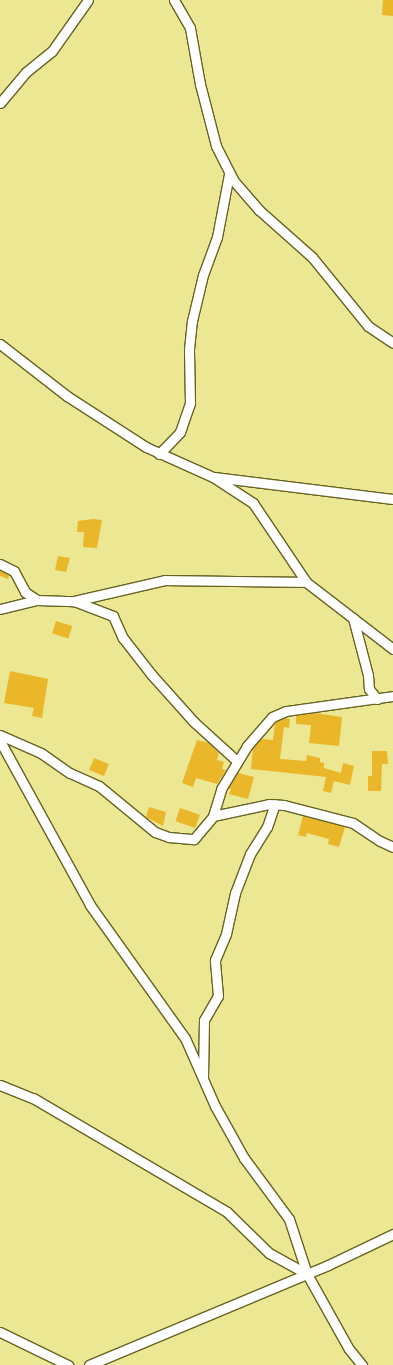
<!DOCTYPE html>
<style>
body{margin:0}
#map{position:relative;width:393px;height:1365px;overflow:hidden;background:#ebe792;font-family:Poppins,sans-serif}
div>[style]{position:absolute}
.building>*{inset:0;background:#ebb72a;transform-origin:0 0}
.roads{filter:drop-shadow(1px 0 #676322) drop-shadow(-1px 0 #676322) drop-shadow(0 1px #676322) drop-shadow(0 -1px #676322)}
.street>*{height:9px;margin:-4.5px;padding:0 4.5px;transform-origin:4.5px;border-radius:4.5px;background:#fff}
span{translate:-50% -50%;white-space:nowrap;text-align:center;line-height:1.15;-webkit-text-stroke:3px #fff;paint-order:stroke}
</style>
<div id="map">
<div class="building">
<i style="clip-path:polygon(383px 0,393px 0,393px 16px,382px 15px)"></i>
<i style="clip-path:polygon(93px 519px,102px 520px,97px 548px,83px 547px,84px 532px,77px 532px,78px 521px)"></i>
<i style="clip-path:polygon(58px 556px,70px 558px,66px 572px,55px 570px)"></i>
<i style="clip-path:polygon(0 571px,9px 575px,8px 579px,0 576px)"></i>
<i style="left:56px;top:621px;width:17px;height:13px;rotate:17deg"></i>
<i style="clip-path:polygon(10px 671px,48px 679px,42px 718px,32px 716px,34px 708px,4px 703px)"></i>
<i style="clip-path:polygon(315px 713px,342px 717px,339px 746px,309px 743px,311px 725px,296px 724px,296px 716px)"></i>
<i style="clip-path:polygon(284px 718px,290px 719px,289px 728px,284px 727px,280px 759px,306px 761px,307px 755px,320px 758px,320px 762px,324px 763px,324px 768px,341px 773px,343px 763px,354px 766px,350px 785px,334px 781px,331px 793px,323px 791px,326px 777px,251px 769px,253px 748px,261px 739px,273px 740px,275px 723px)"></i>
<i style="clip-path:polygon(197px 740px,209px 743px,219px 753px,217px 760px,224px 762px,222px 769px,226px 770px,217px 784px,196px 778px,193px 787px,182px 783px)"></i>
<i style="clip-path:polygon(372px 751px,387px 751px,388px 764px,382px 764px,381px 791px,368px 791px,368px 776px,372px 776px)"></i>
<i style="left:94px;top:758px;width:16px;height:13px;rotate:22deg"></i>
<i style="clip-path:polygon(238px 773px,254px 777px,248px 799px,229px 794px,231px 789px,228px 788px)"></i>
<i style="clip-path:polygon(149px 807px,166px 812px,163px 826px,146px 817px)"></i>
<i style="left:180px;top:808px;width:21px;height:14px;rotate:19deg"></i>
<i style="clip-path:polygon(303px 816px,345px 827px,339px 847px,328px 844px,329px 839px,307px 833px,306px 837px,298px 835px)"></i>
</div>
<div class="roads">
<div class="street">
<i style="left:174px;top:0;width:32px;rotate:60deg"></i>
<i style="left:190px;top:28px;width:57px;rotate:79.9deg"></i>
<i style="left:200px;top:84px;width:64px;rotate:75.5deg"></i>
<i style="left:216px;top:146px;width:38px;rotate:63deg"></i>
<i style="left:233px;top:180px;width:40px;rotate:49deg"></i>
<i style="left:259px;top:210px;width:71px;rotate:41.6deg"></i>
<i style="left:312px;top:257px;width:89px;rotate:50.9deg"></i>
<i style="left:368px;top:326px;width:30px;rotate:34deg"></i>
<i style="left:0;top:103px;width:40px;rotate:-50deg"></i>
<i style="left:26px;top:72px;width:33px;rotate:-39deg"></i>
<i style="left:52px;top:51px;width:62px;rotate:-54.8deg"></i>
<i style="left:0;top:344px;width:85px;rotate:37.8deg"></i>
<i style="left:67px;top:396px;width:94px;rotate:32.8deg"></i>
<i style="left:146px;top:447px;width:73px;rotate:24.1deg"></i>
<i style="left:213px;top:477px;width:48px;rotate:33deg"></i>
<i style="left:253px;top:503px;width:95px;rotate:56.1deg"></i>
<i style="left:306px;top:582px;width:110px;rotate:37.6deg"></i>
<i style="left:159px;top:454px;width:30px;rotate:-46deg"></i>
<i style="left:180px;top:432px;width:31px;rotate:-71deg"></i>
<i style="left:190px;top:403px;width:54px;rotate:-91.1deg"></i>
<i style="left:189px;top:349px;width:28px;rotate:-84deg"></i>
<i style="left:192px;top:321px;width:47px;rotate:-76.6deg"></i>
<i style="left:203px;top:275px;width:40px;rotate:-69.8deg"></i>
<i style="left:217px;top:237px;width:64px;rotate:-79.2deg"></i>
<i style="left:214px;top:477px;width:180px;rotate:7deg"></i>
<i style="left:0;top:564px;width:16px;rotate:27deg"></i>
<i style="left:14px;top:571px;width:24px;rotate:62deg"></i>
<i style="left:25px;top:592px;width:14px;rotate:34deg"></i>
<i style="left:74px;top:601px;width:42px;rotate:21deg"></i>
<i style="left:113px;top:616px;width:24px;rotate:66deg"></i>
<i style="left:123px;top:638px;width:46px;rotate:52.1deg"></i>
<i style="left:151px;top:674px;width:64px;rotate:48.1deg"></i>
<i style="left:194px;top:722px;width:58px;rotate:42.2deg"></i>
<i style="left:0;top:609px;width:38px;rotate:-14deg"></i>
<i style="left:37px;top:600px;width:37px;rotate:2deg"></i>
<i style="left:74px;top:601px;width:93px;rotate:-13deg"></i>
<i style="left:165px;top:580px;width:141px;rotate:0.8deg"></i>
<i style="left:353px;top:618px;width:59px;rotate:75.3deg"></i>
<i style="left:368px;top:675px;width:14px;rotate:86deg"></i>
<i style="left:369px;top:689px;width:13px;rotate:51deg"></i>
<i style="left:0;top:735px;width:45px;rotate:23.7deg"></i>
<i style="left:41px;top:753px;width:35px;rotate:35deg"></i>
<i style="left:70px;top:773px;width:32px;rotate:24deg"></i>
<i style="left:99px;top:786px;width:72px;rotate:39.4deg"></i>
<i style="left:155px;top:832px;width:15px;rotate:20deg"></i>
<i style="left:169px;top:837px;width:25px;rotate:5deg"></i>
<i style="left:194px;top:839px;width:30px;rotate:-50deg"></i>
<i style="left:213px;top:816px;width:28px;rotate:-73deg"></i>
<i style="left:221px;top:789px;width:50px;rotate:-58.8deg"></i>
<i style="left:247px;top:746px;width:38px;rotate:-49deg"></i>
<i style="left:272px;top:717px;width:15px;rotate:-23deg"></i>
<i style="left:286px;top:711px;width:108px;rotate:-8deg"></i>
<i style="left:0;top:741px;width:187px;rotate:61.2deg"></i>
<i style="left:90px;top:905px;width:163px;rotate:54.5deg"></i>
<i style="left:185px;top:1038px;width:74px;rotate:66.2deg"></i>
<i style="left:215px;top:1106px;width:60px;rotate:60.9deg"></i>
<i style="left:244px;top:1158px;width:76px;rotate:53.6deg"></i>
<i style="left:289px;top:1219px;width:58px;rotate:71.9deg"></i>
<i style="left:213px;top:816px;width:57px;rotate:-12.1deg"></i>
<i style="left:269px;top:804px;width:15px;rotate:4deg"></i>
<i style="left:284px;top:805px;width:71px;rotate:14.6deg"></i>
<i style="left:353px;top:823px;width:32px;rotate:34deg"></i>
<i style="left:380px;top:841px;width:14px;rotate:25deg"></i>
<i style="left:203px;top:1077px;width:57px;rotate:-89deg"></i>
<i style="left:204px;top:1020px;width:28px;rotate:-60deg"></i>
<i style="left:218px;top:996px;width:36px;rotate:-95deg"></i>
<i style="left:215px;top:960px;width:28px;rotate:-67deg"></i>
<i style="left:226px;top:934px;width:42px;rotate:-77.6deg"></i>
<i style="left:235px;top:893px;width:42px;rotate:-69deg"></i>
<i style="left:250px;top:854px;width:32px;rotate:-58deg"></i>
<i style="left:267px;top:827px;width:24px;rotate:-71deg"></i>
<i style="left:0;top:1085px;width:35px;rotate:22deg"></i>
<i style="left:33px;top:1098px;width:225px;rotate:30.4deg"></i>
<i style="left:227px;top:1212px;width:59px;rotate:44.3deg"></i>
<i style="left:269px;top:1253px;width:43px;rotate:28.9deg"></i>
<i style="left:307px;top:1274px;width:86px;rotate:60.8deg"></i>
<i style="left:349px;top:1349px;width:21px;rotate:51deg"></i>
<i style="left:0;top:1332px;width:76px;rotate:25.9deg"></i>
<i style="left:89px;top:1365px;width:259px;rotate:-22.7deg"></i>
<i style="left:328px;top:1265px;width:72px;rotate:-25.5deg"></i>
</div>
</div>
</div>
